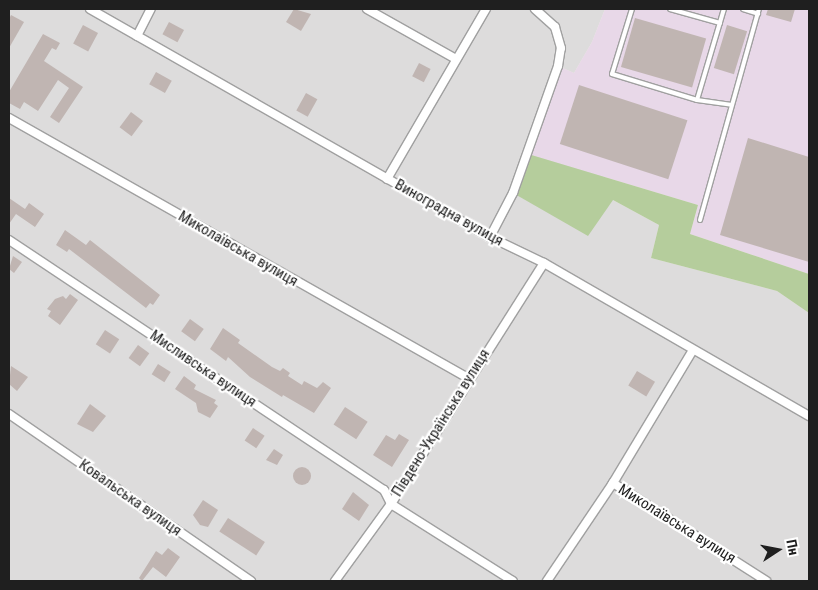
<!DOCTYPE html>
<meta charset="utf-8">
<style>
body{margin:0}
#map{position:relative;width:818px;height:590px;overflow:hidden;background:#efeae6;font-family:"Roboto Condensed",sans-serif}
div>[style]{position:absolute}
.residential>*{inset:0;background:#dddcdc}
.industrial>*{inset:0;background:#e8d8e8}
.forest>*{inset:0;background:#b5cd9c}
.building>*{inset:0;background:#c0b5b2;transform-origin:0 0}
.round{border-radius:50%}
.roads{filter:drop-shadow(1px 0 #a0a0a0) drop-shadow(-1px 0 #a0a0a0) drop-shadow(0 1px #a0a0a0) drop-shadow(0 -1px #a0a0a0)}
.service>*{height:4px;margin:-2px;padding:0 2px;transform-origin:2px;border-radius:2px;background:#fff}
.minor>*{height:8px;margin:-4px;padding:0 4px;transform-origin:4px;border-radius:4px;background:#fff}
span{translate:-50% -50%;white-space:nowrap;text-align:center;line-height:1.15;-webkit-text-stroke:4.5px #fff;paint-order:stroke}
.street-label{font-size:15px;color:#1f1f1f}
.frame{position:absolute;inset:0;border:10px solid #1f1f1f;pointer-events:none}
.north{position:absolute;left:753px;top:525px;width:50px;height:50px;-webkit-text-stroke:4px #fff;paint-order:stroke;rotate:79deg;font-size:14px;font-weight:700;line-height:20px;text-align:center;color:#1f1f1f}
.north::after{content:'';display:block;margin:auto;width:18px;height:22px;background:#1f1f1f;clip-path:polygon(50% 0,100% 100%,50% 72%,0 100%)}
</style>
<div id="map">
<div class="residential">
<i style="clip-path:polygon(9px 9px,605px 9px,592px 42px,574px 73px,558px 66px,613px 200px,659px 225px,651px 258px,777px 291px,809px 313px,809px 581px,9px 581px)"></i>
</div>
<div class="industrial">
<i style="clip-path:polygon(605px 9px,809px 9px,809px 274px,690px 234px,698px 205px,528px 154px,558px 66px,574px 73px,592px 42px)"></i>
</div>
<div class="forest">
<i style="clip-path:polygon(528px 154px,698px 205px,690px 234px,809px 274px,809px 313px,777px 291px,651px 258px,659px 225px,613px 200px,588px 236px,513px 193px)"></i>
</div>
<div class="building">
<i style="clip-path:polygon(294px 9px,311px 14px,301px 31px,286px 22px)"></i>
<i style="clip-path:polygon(768px 9px,795px 9px,791px 22px,766px 15px)"></i>
<i style="clip-path:polygon(11px 15px,24px 22px,9px 48px,9px 19px)"></i>
<i style="left:635px;top:18px;width:74px;height:51px;rotate:16deg"></i>
<i style="left:169px;top:22px;width:17px;height:14px;rotate:28deg"></i>
<i style="left:83px;top:25px;width:17px;height:21px;rotate:28deg"></i>
<i style="left:727px;top:25px;width:21px;height:45px;rotate:17deg"></i>
<i style="clip-path:polygon(43px 34px,60px 43px,56px 50px,52px 48px,44px 61px,83px 87px,59px 123px,50px 117px,69px 88px,58px 80px,38px 111px,24px 102px,20px 109px,9px 103px,9px 92px)"></i>
<i style="left:419px;top:63px;width:13px;height:15px;rotate:27deg"></i>
<i style="left:156px;top:72px;width:18px;height:14px;rotate:29deg"></i>
<i style="left:579px;top:85px;width:114px;height:62px;rotate:18deg"></i>
<i style="left:306px;top:93px;width:13px;height:20px;rotate:29deg"></i>
<i style="left:131px;top:112px;width:15px;height:19px;rotate:37deg"></i>
<i style="clip-path:polygon(748px 138px,809px 157px,809px 262px,720px 235px)"></i>
<i style="clip-path:polygon(9px 198px,25px 209px,29px 203px,44px 214px,35px 227px,16px 214px,9px 224px)"></i>
<i style="clip-path:polygon(65px 230px,86px 245px,90px 240px,160px 295px,153px 305px,150px 303px,146px 308px,69px 249px,67px 252px,56px 245px)"></i>
<i style="clip-path:polygon(13px 256px,22px 262px,14px 273px,9px 269px)"></i>
<i style="clip-path:polygon(70px 294px,78px 300px,60px 325px,48px 316px,51px 311px,47px 309px,55px 299px,63px 296px,66px 299px)"></i>
<i style="left:190px;top:319px;width:17px;height:15px;rotate:36deg"></i>
<i style="clip-path:polygon(223px 328px,240px 340px,238px 343px,272px 367px,280px 371px,283px 368px,290px 373px,288px 376px,302px 385px,304px 381px,317px 388px,323px 382px,331px 388px,314px 413px,283px 395px,282px 397px,250px 377px,228px 357px,226px 361px,210px 349px)"></i>
<i style="left:105px;top:330px;width:17px;height:17px;rotate:33deg"></i>
<i style="left:138px;top:345px;width:14px;height:16px;rotate:36deg"></i>
<i style="left:158px;top:364px;width:15px;height:12px;rotate:32deg"></i>
<i style="clip-path:polygon(11px 366px,28px 377px,17px 391px,9px 384px)"></i>
<i style="left:637px;top:371px;width:21px;height:17px;rotate:31deg"></i>
<i style="clip-path:polygon(184px 376px,196px 385px,194px 389px,216px 400px,214px 403px,218px 406px,210px 418px,198px 412px,196px 403px,175px 389px)"></i>
<i style="clip-path:polygon(90px 404px,106px 416px,93px 432px,77px 424px)"></i>
<i style="left:345px;top:407px;width:27px;height:21px;rotate:33deg"></i>
<i style="left:253px;top:428px;width:14px;height:15px;rotate:34deg"></i>
<i style="clip-path:polygon(399px 434px,409px 440px,392px 467px,373px 455px,386px 435px,395px 440px)"></i>
<i style="clip-path:polygon(274px 449px,283px 455px,277px 465px,266px 460px)"></i>
<i class="round" style="left:293px;top:467px;width:18px;height:18px"></i>
<i style="clip-path:polygon(353px 492px,369px 505px,359px 521px,342px 509px)"></i>
<i style="clip-path:polygon(203px 500px,218px 510px,208px 527px,200px 525px,193px 515px)"></i>
<i style="left:228px;top:518px;width:44px;height:16px;rotate:33deg"></i>
<i style="clip-path:polygon(168px 548px,180px 557px,166px 577px,153px 567px,142px 581px,139px 578px,156px 551px,162px 555px)"></i>
</div>
<div class="roads">
<div class="service">
<i style="left:632px;top:9px;width:68px;rotate:107.1deg"></i>
<i style="left:612px;top:74px;width:89px;rotate:17deg"></i>
<i style="left:697px;top:100px;width:35px;rotate:8deg"></i>
<i style="left:670px;top:9px;width:52px;rotate:15.6deg"></i>
<i style="left:743px;top:9px;width:16px;rotate:18deg"></i>
<i style="left:697px;top:100px;width:95px;rotate:-73.5deg"></i>
<i style="left:700px;top:220px;width:219px;rotate:-74.4deg"></i>
</div>
<div class="minor">
<i style="left:90px;top:9px;width:460px;rotate:29.7deg"></i>
<i style="left:490px;top:237px;width:60px;rotate:25.7deg"></i>
<i style="left:544px;top:263px;width:306px;rotate:30deg"></i>
<i style="left:367px;top:9px;width:102px;rotate:29.3deg"></i>
<i style="left:137px;top:36px;width:30px;rotate:-63deg"></i>
<i style="left:9px;top:118px;width:528px;rotate:29.53deg"></i>
<i style="left:387px;top:179px;width:197px;rotate:-59.8deg"></i>
<i style="left:490px;top:237px;width:50px;rotate:-62.4deg"></i>
<i style="left:513px;top:193px;width:135px;rotate:-70.5deg"></i>
<i style="left:558px;top:66px;width:18px;rotate:-81deg"></i>
<i style="left:561px;top:48px;width:22px;rotate:-106deg"></i>
<i style="left:555px;top:27px;width:27px;rotate:-138deg"></i>
<i style="left:9px;top:240px;width:451px;rotate:33.7deg"></i>
<i style="left:384px;top:490px;width:16px;rotate:63deg"></i>
<i style="left:9px;top:414px;width:294px;rotate:34.6deg"></i>
<i style="left:613px;top:483px;width:182px;rotate:32.6deg"></i>
<i style="left:391px;top:504px;width:144px;rotate:32.3deg"></i>
<i style="left:335px;top:581px;width:95px;rotate:-54deg"></i>
<i style="left:391px;top:504px;width:285px;rotate:-57.6deg"></i>
<i style="left:547px;top:581px;width:118px;rotate:-56deg"></i>
<i style="left:613px;top:483px;width:155px;rotate:-59deg"></i>
</div>
</div>
<div class="street-label">
<span style="left:449px;top:213px;rotate:29deg">Виноградна вулиця</span>
<span style="left:238px;top:249px;rotate:30deg">Миколаївська вулиця</span>
<span style="left:203px;top:369px;rotate:34deg">Мисливська вулиця</span>
<span style="left:441px;top:423px;rotate:-58deg">Південо-Українська вулиця</span>
<span style="left:130px;top:498px;rotate:35deg">Ковальська вулиця</span>
<span style="left:677px;top:524px;rotate:32deg">Миколаївська вулиця</span>
</div>
<div class="frame"></div>
<div class="north">Пн</div>
</div>
